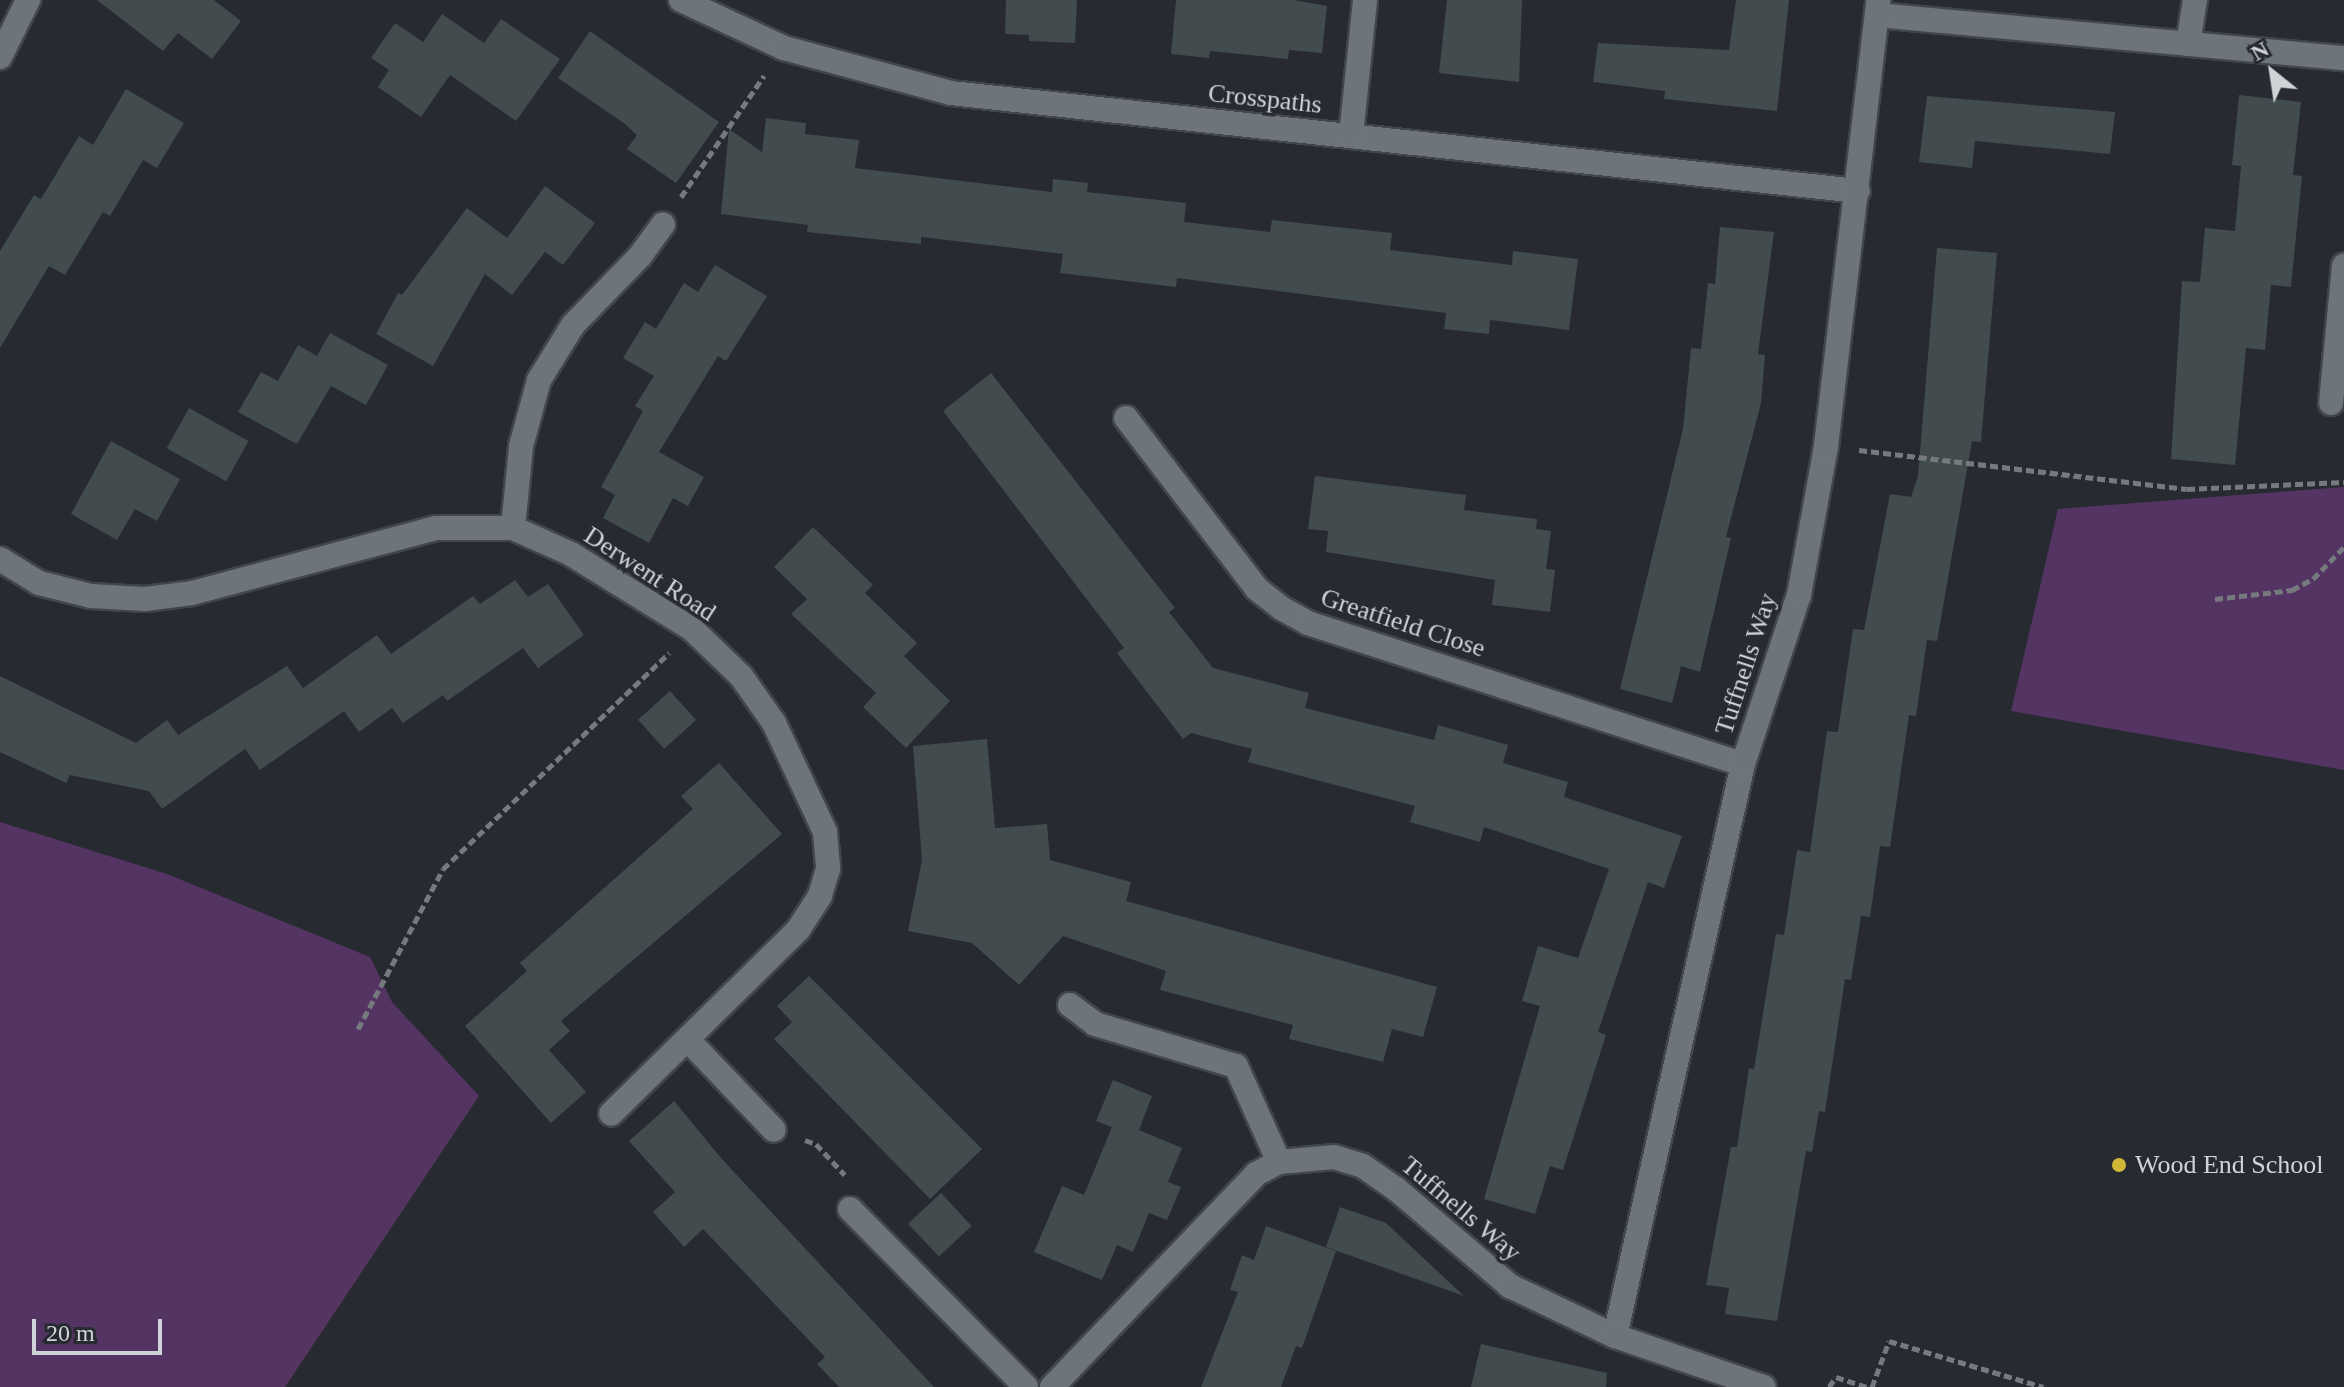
<!DOCTYPE html>
<style>
body{margin:0}
#map{position:relative;width:2344px;height:1387px;overflow:hidden;background:#272b31;font-family:Georgia,serif}
div>[style]{position:absolute}
.green>*{inset:0;background:#543463}
.building>*{inset:0;background:#424b4e;transform-origin:0 0}
.path>*{height:5px;margin-top:-2.5px;transform-origin:0;background:repeating-linear-gradient(90deg,#767a7f 0 8px,transparent 0 12px)}
.roads{filter:drop-shadow(2px 0 #42464a) drop-shadow(-2px 0 #42464a) drop-shadow(0 2px #42464a) drop-shadow(0 -2px #42464a)}
.minor>*{height:24px;margin:-12px;padding:0 12px;transform-origin:12px;border-radius:12px;background:#6e747b}
.dots>*{width:22px;height:22px;translate:-50% -50%;box-sizing:border-box;border:4px solid #272b31;border-radius:50%}
span{translate:-50% -50%;white-space:nowrap;text-align:center;line-height:1.15;-webkit-text-stroke:7px #272b31;paint-order:stroke}
.street-label{font-size:26px;color:#d0d3d7}
.poi-label{font-size:26px;color:#d0d3d7}
.left{translate:0 -50%;text-align:left}
.north{position:absolute;left:2232px;top:32px;width:80px;height:80px;-webkit-text-stroke:6px #272b31;paint-order:stroke;rotate:330deg;font-size:22px;font-weight:700;line-height:32px;text-align:center;color:#d0d3d7}
.north::after{content:'';display:block;margin:auto;width:28px;height:36px;background:#d0d3d7;clip-path:polygon(50% 0,100% 100%,50% 72%,0 100%)}
.scale{position:absolute;left:32px;top:1319px;width:130px;height:36px;box-sizing:border-box;border:4px solid #d0d3d7;border-top:0;padding-left:10px;font-size:24px;line-height:28px;white-space:nowrap;color:#d0d3d7;-webkit-text-stroke:6px #272b31;paint-order:stroke}
</style>
<div id="map">
<div class="green">
<i style="clip-path:polygon(2344px 487px,2344px 770px,2011px 711px,2058px 509px)"></i>
<i style="clip-path:polygon(0 822px,167px 874px,370px 957px,392px 1002px,479px 1096px,285px 1387px,0 1387px)"></i>
</div>
<div class="building">
<i style="clip-path:polygon(97px 0,214px 0,241px 21px,212px 59px,178px 33px,163px 51px)"></i>
<i style="clip-path:polygon(1006px 0,1077px 0,1075px 43px,1029px 41px,1029px 35px,1005px 34px)"></i>
<i style="clip-path:polygon(1176px 0,1294px 0,1327px 6px,1322px 53px,1289px 50px,1288px 59px,1210px 51px,1209px 58px,1171px 54px)"></i>
<i style="clip-path:polygon(1447px 0,1522px 0,1519px 82px,1439px 73px)"></i>
<i style="clip-path:polygon(1736px 0,1789px 0,1777px 111px,1664px 99px,1665px 91px,1593px 82px,1598px 43px,1729px 50px)"></i>
<i style="clip-path:polygon(442px 14px,484px 43px,501px 19px,560px 59px,516px 121px,450px 75px,421px 117px,378px 87px,389px 70px,371px 58px,395px 23px,423px 42px)"></i>
<i style="clip-path:polygon(590px 31px,719px 122px,676px 183px,627px 149px,637px 135px,625px 124px,558px 78px)"></i>
<i style="clip-path:polygon(126px 89px,184px 123px,157px 168px,143px 160px,110px 216px,103px 212px,65px 275px,49px 266px,0 348px,0 251px,34px 195px,41px 199px,79px 136px,93px 145px)"></i>
<i style="clip-path:polygon(2239px 95px,2301px 102px,2293px 175px,2302px 176px,2291px 287px,2271px 285px,2265px 350px,2246px 348px,2235px 465px,2171px 459px,2182px 281px,2200px 282px,2205px 228px,2235px 231px,2241px 166px,2232px 165px)"></i>
<i style="clip-path:polygon(1927px 96px,2115px 112px,2110px 154px,1975px 141px,1972px 168px,1919px 162px)"></i>
<i style="clip-path:polygon(766px 118px,806px 123px,805px 134px,859px 140px,855px 168px,1052px 192px,1053px 179px,1088px 183px,1087px 192px,1186px 203px,1184px 222px,1270px 232px,1272px 220px,1392px 233px,1390px 250px,1512px 265px,1513px 251px,1578px 259px,1569px 330px,1490px 320px,1489px 334px,1444px 329px,1446px 313px,1177px 278px,1176px 287px,1060px 273px,1063px 254px,921px 237px,921px 244px,807px 232px,808px 225px,721px 214px,729px 129px,762px 152px)"></i>
<i style="clip-path:polygon(545px 186px,595px 223px,563px 265px,545px 252px,512px 295px,485px 274px,433px 366px,376px 334px,398px 293px,402px 295px,467px 208px,507px 238px)"></i>
<i style="clip-path:polygon(1720px 227px,1774px 232px,1758px 354px,1765px 355px,1761px 403px,1726px 537px,1731px 538px,1700px 672px,1681px 666px,1672px 703px,1620px 689px,1683px 429px,1691px 348px,1701px 349px,1708px 283px,1715px 284px)"></i>
<i style="clip-path:polygon(1937px 248px,1997px 253px,1981px 442px,1972px 441px,1937px 641px,1927px 640px,1916px 716px,1909px 715px,1890px 847px,1880px 846px,1870px 917px,1861px 916px,1851px 980px,1845px 979px,1825px 1112px,1819px 1111px,1812px 1152px,1806px 1151px,1777px 1321px,1725px 1314px,1729px 1288px,1706px 1285px,1731px 1147px,1737px 1147px,1749px 1068px,1754px 1069px,1776px 934px,1784px 935px,1797px 850px,1810px 852px,1827px 731px,1838px 732px,1853px 629px,1864px 630px,1890px 494px,1911px 497px,1918px 476px)"></i>
<i style="clip-path:polygon(715px 265px,767px 296px,726px 361px,718px 356px,659px 452px,704px 477px,688px 506px,673px 498px,649px 543px,603px 518px,615px 495px,601px 487px,643px 411px,635px 406px,654px 376px,623px 358px,645px 322px,656px 329px,684px 283px,698px 292px)"></i>
<i style="clip-path:polygon(330px 333px,388px 365px,366px 405px,331px 386px,297px 444px,238px 412px,261px 372px,278px 381px,298px 345px,317px 356px)"></i>
<i style="clip-path:polygon(991px 373px,1175px 608px,1169px 612px,1213px 668px,1309px 693px,1305px 708px,1345px 718px,1434px 740px,1438px 725px,1508px 745px,1503px 763px,1568px 782px,1564px 797px,1682px 836px,1664px 888px,1648px 882px,1598px 1032px,1606px 1035px,1563px 1170px,1550px 1166px,1535px 1214px,1484px 1199px,1540px 1006px,1522px 1001px,1538px 946px,1578px 958px,1609px 869px,1484px 827px,1480px 842px,1410px 822px,1415px 806px,1248px 762px,1252px 749px,1191px 733px,1183px 739px,1117px 653px,1124px 648px,943px 411px)"></i>
<i style="left:189px;top:408px;width:68px;height:46px;rotate:29deg"></i>
<i style="clip-path:polygon(111px 441px,180px 479px,157px 521px,135px 509px,117px 540px,71px 514px)"></i>
<i style="clip-path:polygon(1315px 476px,1466px 495px,1464px 510px,1537px 519px,1536px 529px,1551px 531px,1546px 569px,1555px 570px,1550px 612px,1492px 605px,1495px 580px,1326px 552px,1328px 531px,1308px 529px)"></i>
<i style="clip-path:polygon(813px 527px,873px 585px,865px 593px,917px 643px,904px 656px,950px 701px,906px 748px,863px 707px,876px 693px,791px 614px,807px 599px,774px 567px)"></i>
<i style="clip-path:polygon(515px 580px,528px 597px,548px 584px,584px 635px,538px 668px,523px 648px,447px 701px,443px 695px,403px 723px,392px 708px,359px 732px,344px 711px,260px 770px,245px 749px,162px 809px,149px 791px,70px 775px,66px 783px,0 752px,0 676px,136px 743px,167px 720px,178px 735px,287px 666px,303px 688px,377px 635px,391px 654px,473px 596px,480px 604px)"></i>
<i style="left:670px;top:691px;width:39px;height:43px;rotate:48deg"></i>
<i style="clip-path:polygon(987px 739px,995px 828px,1047px 824px,1050px 860px,1131px 882px,1126px 901px,1437px 987px,1423px 1037px,1392px 1029px,1383px 1062px,1289px 1039px,1293px 1025px,1160px 990px,1166px 971px,1063px 936px,1019px 985px,972px 943px,908px 931px,922px 860px,913px 746px)"></i>
<i style="clip-path:polygon(719px 763px,782px 834px,561px 1021px,570px 1031px,549px 1050px,586px 1092px,551px 1123px,465px 1026px,527px 971px,520px 963px,693px 809px,681px 796px)"></i>
<i style="clip-path:polygon(809px 976px,982px 1149px,930px 1199px,774px 1039px,792px 1022px,777px 1006px)"></i>
<i style="clip-path:polygon(1113px 1080px,1152px 1096px,1139px 1130px,1182px 1148px,1168px 1182px,1181px 1187px,1167px 1220px,1149px 1213px,1133px 1252px,1117px 1245px,1102px 1280px,1034px 1252px,1062px 1186px,1084px 1195px,1112px 1127px,1096px 1121px)"></i>
<i style="clip-path:polygon(674px 1101px,721px 1158px,934px 1387px,839px 1387px,817px 1364px,825px 1357px,703px 1229px,684px 1247px,653px 1212px,675px 1192px,629px 1141px)"></i>
<i style="left:941px;top:1193px;width:45px;height:45px;rotate:47deg"></i>
<i style="clip-path:polygon(1340px 1207px,1386px 1223px,1464px 1296px,1326px 1247px)"></i>
<i style="clip-path:polygon(1266px 1226px,1336px 1251px,1302px 1348px,1296px 1346px,1281px 1387px,1201px 1387px,1238px 1292px,1230px 1290px,1242px 1255px,1254px 1260px)"></i>
<i style="clip-path:polygon(1481px 1344px,1607px 1373px,1606px 1387px,1471px 1387px)"></i>
</div>
<div class="path">
<i style="left:681px;top:197px;width:147px;rotate:-55.6deg"></i>
<i style="left:1859px;top:450px;width:330px;rotate:6.8deg"></i>
<i style="left:2187px;top:489px;width:157px;rotate:-2.6deg"></i>
<i style="left:2215px;top:599px;width:78px;rotate:-6.7deg"></i>
<i style="left:2292px;top:590px;width:24px;rotate:-28deg"></i>
<i style="left:2313px;top:579px;width:45px;rotate:-45.9deg"></i>
<i style="left:358px;top:1029px;width:181px;rotate:-62deg"></i>
<i style="left:443px;top:869px;width:313px;rotate:-43.7deg"></i>
<i style="left:805px;top:1140px;width:12px;rotate:20deg"></i>
<i style="left:816px;top:1144px;width:42px;rotate:46.9deg"></i>
<i style="left:1829px;top:1387px;width:12px;rotate:-55deg"></i>
<i style="left:1836px;top:1377px;width:32px;rotate:18deg"></i>
<i style="left:1872px;top:1387px;width:49px;rotate:-69.7deg"></i>
<i style="left:1889px;top:1341px;width:161px;rotate:16.6deg"></i>
</div>
<div class="roads">
<div class="minor">
<i style="left:681px;top:0;width:114px;rotate:25deg"></i>
<i style="left:784px;top:48px;width:173px;rotate:15.1deg"></i>
<i style="left:951px;top:93px;width:912px;rotate:6.17deg"></i>
<i style="left:1877px;top:15px;width:469px;rotate:5.3deg"></i>
<i style="left:2188px;top:44px;width:45px;rotate:-81deg"></i>
<i style="left:0;top:57px;width:64px;rotate:-63.8deg"></i>
<i style="left:1351px;top:136px;width:137px;rotate:-84.1deg"></i>
<i style="left:2331px;top:403px;width:138px;rotate:-84.6deg"></i>
<i style="left:1126px;top:418px;width:215px;rotate:52.5deg"></i>
<i style="left:1257px;top:589px;width:31px;rotate:38deg"></i>
<i style="left:1281px;top:608px;width:31px;rotate:29deg"></i>
<i style="left:1308px;top:623px;width:457px;rotate:18deg"></i>
<i style="left:513px;top:528px;width:82px;rotate:-84.4deg"></i>
<i style="left:521px;top:446px;width:68px;rotate:-74.7deg"></i>
<i style="left:539px;top:380px;width:65px;rotate:-58.3deg"></i>
<i style="left:573px;top:325px;width:96px;rotate:-45.8deg"></i>
<i style="left:640px;top:256px;width:39px;rotate:-54deg"></i>
<i style="left:0;top:559px;width:46px;rotate:31.6deg"></i>
<i style="left:39px;top:583px;width:54px;rotate:14deg"></i>
<i style="left:91px;top:596px;width:54px;rotate:3.2deg"></i>
<i style="left:145px;top:599px;width:47px;rotate:-7.3deg"></i>
<i style="left:192px;top:593px;width:253px;rotate:-14.9deg"></i>
<i style="left:436px;top:528px;width:77px"></i>
<i style="left:513px;top:528px;width:64px;rotate:24.1deg"></i>
<i style="left:571px;top:554px;width:142px;rotate:31.8deg"></i>
<i style="left:692px;top:629px;width:68px;rotate:43.8deg"></i>
<i style="left:741px;top:676px;width:57px;rotate:54.9deg"></i>
<i style="left:774px;top:723px;width:120px;rotate:64.9deg"></i>
<i style="left:825px;top:832px;width:37px;rotate:85deg"></i>
<i style="left:828px;top:869px;width:28px;rotate:107deg"></i>
<i style="left:820px;top:896px;width:40px;rotate:122.9deg"></i>
<i style="left:798px;top:930px;width:262px;rotate:135.5deg"></i>
<i style="left:1070px;top:1005px;width:31px;rotate:37deg"></i>
<i style="left:1095px;top:1024px;width:147px;rotate:16.6deg"></i>
<i style="left:1236px;top:1066px;width:105px;rotate:65.9deg"></i>
<i style="left:688px;top:1040px;width:124px;rotate:46.3deg"></i>
<i style="left:850px;top:1209px;width:250px;rotate:45.3deg"></i>
<i style="left:1615px;top:1336px;width:586px;rotate:-77.39deg"></i>
<i style="left:1743px;top:764px;width:178px;rotate:-71.7deg"></i>
<i style="left:1799px;top:595px;width:151px;rotate:-79.7deg"></i>
<i style="left:1826px;top:446px;width:449px;rotate:-83.3deg"></i>
<i style="left:1052px;top:1387px;width:295px;rotate:-46.2deg"></i>
<i style="left:1256px;top:1174px;width:26px;rotate:-28deg"></i>
<i style="left:1279px;top:1162px;width:55px;rotate:-5.2deg"></i>
<i style="left:1334px;top:1157px;width:30px;rotate:17deg"></i>
<i style="left:1363px;top:1166px;width:40px;rotate:34.9deg"></i>
<i style="left:1396px;top:1189px;width:150px;rotate:40.4deg"></i>
<i style="left:1510px;top:1286px;width:116px;rotate:25.5deg"></i>
<i style="left:1615px;top:1336px;width:157px;rotate:18.9deg"></i>
</div>
</div>
<div class="dots">
<i style="left:2119px;top:1165px;background:#cfb837"></i>
</div>
<div class="street-label">
<span style="left:1265px;top:99px;rotate:6deg">Crosspaths</span>
<span style="left:650px;top:574px;rotate:33deg">Derwent Road</span>
<span style="left:1403px;top:623px;rotate:18deg">Greatfield Close</span>
<span style="left:1746px;top:664px;rotate:-72deg">Tuffnells Way</span>
<span style="left:1461px;top:1209px;rotate:40deg">Tuffnells Way</span>
</div>
<div class="poi-label">
<span class="left" style="left:2135px;top:1165px">Wood End School</span>
</div>
<div class="north">N</div>
<div class="scale">20 m</div>
</div>
